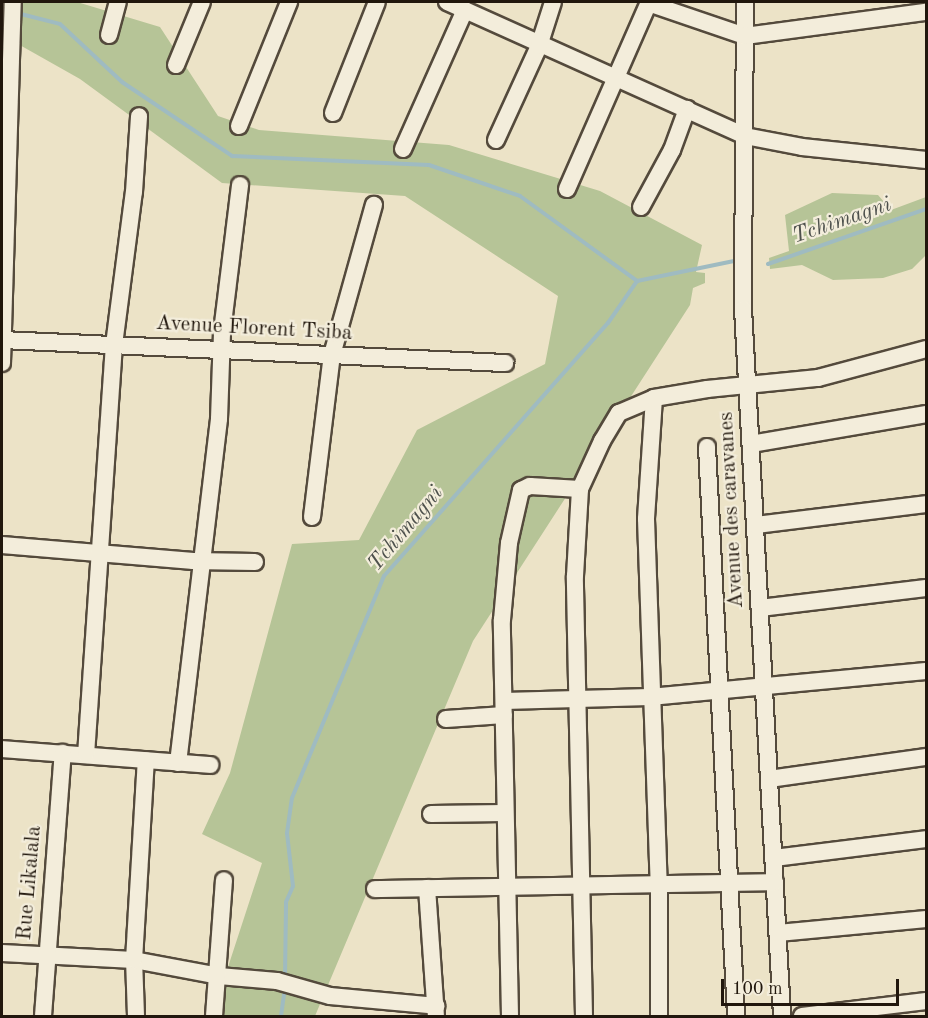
<!DOCTYPE html>
<style>
body{margin:0}
#map{position:relative;width:928px;height:1018px;overflow:hidden;background:#ece3c7;font-family:"Old Standard TT",serif}
div>[style]{position:absolute}
.green>*{inset:0;background:#b6c497}
.stream>*{height:4px;margin:-2px;padding:0 2px;transform-origin:2px;border-radius:2px;background:#9fbbc1}
.roads{filter:drop-shadow(2px 0 #544a3c) drop-shadow(-2px 0 #544a3c) drop-shadow(0 2px #544a3c) drop-shadow(0 -2px #544a3c)}
.minor>*{height:16px;margin:-8px;padding:0 8px;transform-origin:8px;border-radius:8px;background:#f3eddb}
span{translate:-50% -50%;white-space:nowrap;text-align:center;line-height:1.15;-webkit-text-stroke:4.5px #f3eddb;paint-order:stroke}
.street-label{font-size:21px;color:#21170d}
.water-label{font-size:22px;color:#4d504c;font-style:italic}
.frame{position:absolute;inset:0;border:3px solid #21170d;pointer-events:none}
.scale{position:absolute;left:721px;top:979px;width:178px;height:27px;box-sizing:border-box;border:3px solid #21170d;border-top:0;padding-left:8px;font-size:18px;line-height:21px;white-space:nowrap;color:#21170d;-webkit-text-stroke:4px #f3eddb;paint-order:stroke}
</style>
<div id="map">
<div class="green">
<i style="clip-path:polygon(2px 2px,77px 2px,160px 27px,218px 116px,259px 130px,449px 145px,600px 191px,702px 245px,696px 272px,705px 273px,705px 283px,693px 288px,690px 305px,473px 641px,315px 1016px,212px 1016px,262px 863px,202px 834px,230px 773px,292px 544px,359px 540px,417px 430px,545px 364px,558px 296px,405px 196px,222px 183px,80px 79px,2px 35px)"></i>
<i style="clip-path:polygon(832px 193px,878px 195px,891px 210px,926px 197px,926px 255px,912px 269px,883px 278px,833px 280px,802px 265px,770px 269px,769px 258px,789px 251px,785px 215px)"></i>
</div>
<div class="stream">
<i style="left:17px;top:13px;width:44px;rotate:14.3deg"></i>
<i style="left:60px;top:24px;width:85px;rotate:43.1deg"></i>
<i style="left:122px;top:82px;width:133px;rotate:33.9deg"></i>
<i style="left:232px;top:156px;width:197px;rotate:2.6deg"></i>
<i style="left:429px;top:165px;width:96px;rotate:18.8deg"></i>
<i style="left:520px;top:196px;width:145px;rotate:36deg"></i>
<i style="left:768px;top:264px;width:167px;rotate:-19.2deg"></i>
<i style="left:285px;top:977px;width:75px;rotate:-89.2deg"></i>
<i style="left:286px;top:902px;width:17px;rotate:-66deg"></i>
<i style="left:293px;top:886px;width:53px;rotate:-96.5deg"></i>
<i style="left:287px;top:833px;width:35px;rotate:-82deg"></i>
<i style="left:292px;top:798px;width:240px;rotate:-67.5deg"></i>
<i style="left:384px;top:576px;width:338px;rotate:-48.5deg"></i>
<i style="left:608px;top:323px;width:51px;rotate:-55.4deg"></i>
<i style="left:637px;top:281px;width:99px;rotate:-11.7deg"></i>
<i style="left:281px;top:1016px;width:28px;rotate:-82deg"></i>
</div>
<div class="roads">
<div class="minor">
<i style="left:447px;top:2px;width:327px;rotate:24.2deg"></i>
<i style="left:745px;top:136px;width:58px;rotate:10.9deg"></i>
<i style="left:802px;top:147px;width:125px;rotate:6deg"></i>
<i style="left:745px;top:2px;width:307px;rotate:90.4deg"></i>
<i style="left:743px;top:309px;width:708px;rotate:86.84deg"></i>
<i style="left:648px;top:3px;width:102px;rotate:18.8deg"></i>
<i style="left:745px;top:36px;width:183px;rotate:-7.6deg"></i>
<i style="left:109px;top:35px;width:34px;rotate:-75deg"></i>
<i style="left:176px;top:65px;width:68px;rotate:-67.6deg"></i>
<i style="left:333px;top:113px;width:119px;rotate:-68.4deg"></i>
<i style="left:239px;top:126px;width:134px;rotate:-68deg"></i>
<i style="left:496px;top:140px;width:103px;rotate:-65.4deg"></i>
<i style="left:539px;top:46px;width:46px;rotate:-72.3deg"></i>
<i style="left:403px;top:149px;width:152px;rotate:-66deg"></i>
<i style="left:567px;top:189px;width:204px;rotate:-66.3deg"></i>
<i style="left:641px;top:207px;width:65px;rotate:-61.5deg"></i>
<i style="left:672px;top:150px;width:44px;rotate:-69.9deg"></i>
<i style="left:2px;top:340px;width:504px;rotate:2.62deg"></i>
<i style="left:2px;top:363px;width:361px;rotate:-88.3deg"></i>
<i style="left:654px;top:398px;width:121px;rotate:93.8deg"></i>
<i style="left:646px;top:519px;width:367px;rotate:88deg"></i>
<i style="left:659px;top:886px;width:130px;rotate:90deg"></i>
<i style="left:751px;top:444px;width:178px;rotate:-9.7deg"></i>
<i style="left:707px;top:447px;width:570px;rotate:87.08deg"></i>
<i style="left:312px;top:517px;width:163px;rotate:-83deg"></i>
<i style="left:332px;top:355px;width:156px;rotate:-74.4deg"></i>
<i style="left:756px;top:525px;width:171px;rotate:-7deg"></i>
<i style="left:2px;top:545px;width:192px;rotate:4.8deg"></i>
<i style="left:193px;top:561px;width:62px;rotate:0.9deg"></i>
<i style="left:760px;top:608px;width:167px;rotate:-6.9deg"></i>
<i style="left:504px;top:701px;width:146px;rotate:-1.6deg"></i>
<i style="left:650px;top:697px;width:277px;rotate:-5.4deg"></i>
<i style="left:446px;top:719px;width:58px;rotate:-3.9deg"></i>
<i style="left:2px;top:749px;width:209px;rotate:4.4deg"></i>
<i style="left:86px;top:755px;width:411px;rotate:-86.1deg"></i>
<i style="left:114px;top:345px;width:154px;rotate:-82.6deg"></i>
<i style="left:134px;top:192px;width:76px;rotate:-86.2deg"></i>
<i style="left:178px;top:763px;width:346px;rotate:-83.2deg"></i>
<i style="left:219px;top:419px;width:87px;rotate:-88deg"></i>
<i style="left:222px;top:332px;width:148px;rotate:-83deg"></i>
<i style="left:769px;top:779px;width:159px;rotate:-8deg"></i>
<i style="left:431px;top:814px;width:73px;rotate:-0.8deg"></i>
<i style="left:774px;top:858px;width:153px;rotate:-7.1deg"></i>
<i style="left:427px;top:888px;width:128px;rotate:86deg"></i>
<i style="left:375px;top:889px;width:400px;rotate:-1deg"></i>
<i style="left:778px;top:933px;width:149px;rotate:-5.4deg"></i>
<i style="left:2px;top:953px;width:132px;rotate:3deg"></i>
<i style="left:134px;top:960px;width:86px;rotate:10.7deg"></i>
<i style="left:219px;top:976px;width:58px;rotate:4.9deg"></i>
<i style="left:277px;top:981px;width:55px;rotate:15.8deg"></i>
<i style="left:330px;top:996px;width:107px;rotate:5.3deg"></i>
<i style="left:43px;top:1016px;width:264px;rotate:-85.7deg"></i>
<i style="left:136px;top:1016px;width:56px;rotate:-92deg"></i>
<i style="left:134px;top:960px;width:200px;rotate:-86.6deg"></i>
<i style="left:214px;top:1016px;width:136px;rotate:-85.8deg"></i>
<i style="left:510px;top:1016px;width:396px;rotate:-91.2deg"></i>
<i style="left:502px;top:620px;width:77px;rotate:-84.8deg"></i>
<i style="left:509px;top:543px;width:54px;rotate:-77.2deg"></i>
<i style="left:521px;top:490px;width:10px;rotate:-24deg"></i>
<i style="left:530px;top:486px;width:50px;rotate:3.4deg"></i>
<i style="left:584px;top:1016px;width:440px;rotate:-91.2deg"></i>
<i style="left:575px;top:576px;width:87px;rotate:-86.7deg"></i>
<i style="left:580px;top:489px;width:53px;rotate:-65.4deg"></i>
<i style="left:602px;top:441px;width:33px;rotate:-59deg"></i>
<i style="left:619px;top:413px;width:38px;rotate:-23deg"></i>
<i style="left:654px;top:398px;width:54px;rotate:-9.6deg"></i>
<i style="left:707px;top:389px;width:112px;rotate:-5.7deg"></i>
<i style="left:818px;top:378px;width:112px;rotate:-15deg"></i>
<i style="left:802px;top:1016px;width:125px;rotate:-6.9deg"></i>
</div>
</div>
<div class="street-label">
<span style="left:254px;top:329px;rotate:3deg">Avenue Florent Tsiba</span>
<span style="left:732px;top:510px;rotate:-93deg">Avenue des caravanes</span>
<span style="left:30px;top:883px;rotate:-85deg">Rue Likalala</span>
</div>
<div class="water-label">
<span style="left:842px;top:221px;rotate:-19deg">Tchimagni</span>
<span style="left:406px;top:529px;rotate:-50deg">Tchimagni</span>
</div>
<div class="frame"></div>
<div class="scale">100 m</div>
</div>
